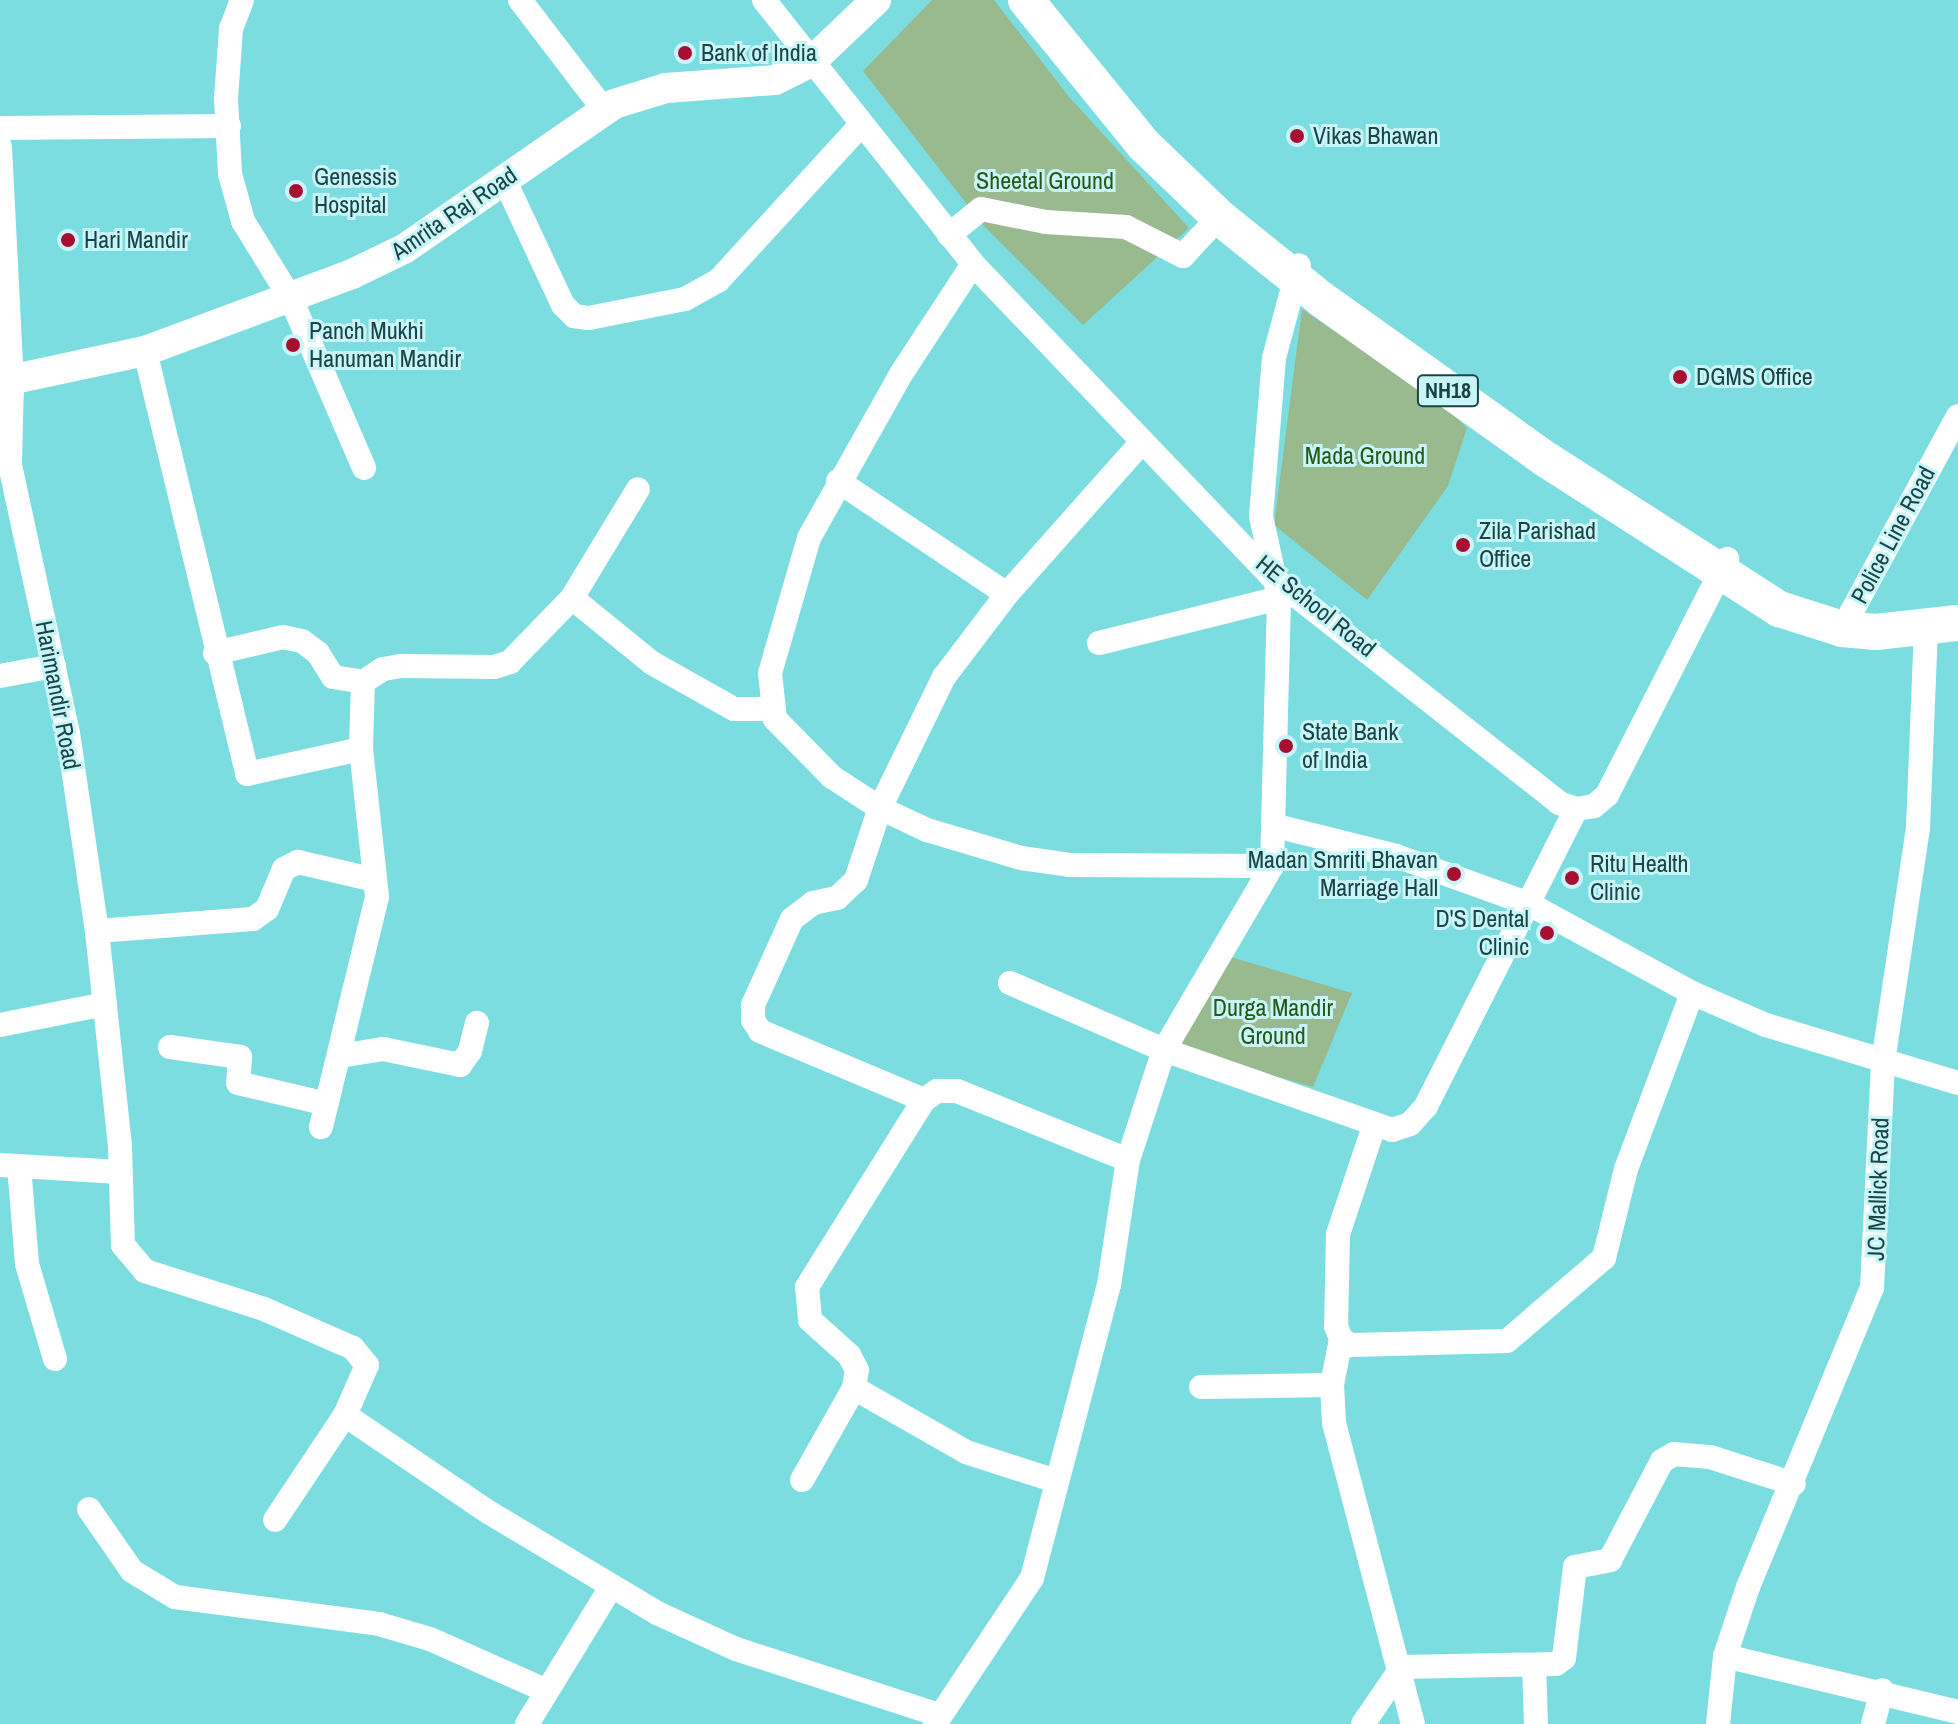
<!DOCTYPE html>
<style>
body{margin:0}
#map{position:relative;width:1958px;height:1724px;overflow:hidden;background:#7cdde1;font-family:"Archivo Narrow",sans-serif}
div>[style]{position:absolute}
.green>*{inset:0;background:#99b98f}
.minor>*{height:24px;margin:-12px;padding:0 12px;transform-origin:12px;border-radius:12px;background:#fff}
.major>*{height:30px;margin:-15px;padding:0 15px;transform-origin:15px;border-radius:15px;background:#fff}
.highway>*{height:36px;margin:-18px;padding:0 18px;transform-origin:18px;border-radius:18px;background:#fff}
.dots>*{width:22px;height:22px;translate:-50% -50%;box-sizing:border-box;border:4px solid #c8f5f7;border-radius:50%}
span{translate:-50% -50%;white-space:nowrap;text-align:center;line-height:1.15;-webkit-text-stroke:6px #c8f5f7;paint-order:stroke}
.shield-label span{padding:2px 6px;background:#c8f5f7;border:2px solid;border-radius:6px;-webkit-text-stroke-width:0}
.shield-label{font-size:22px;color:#1a4445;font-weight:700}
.poi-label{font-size:24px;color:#1a4445}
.left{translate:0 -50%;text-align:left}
.right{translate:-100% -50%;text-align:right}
.park-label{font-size:24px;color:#285715}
.street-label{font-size:24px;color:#1a4445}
</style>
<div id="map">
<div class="green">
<i style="clip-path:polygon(932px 0,994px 0,1070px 98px,1189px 228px,1083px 325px,983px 225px,863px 71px)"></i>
<i style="clip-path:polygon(1302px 309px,1448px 409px,1467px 428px,1448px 486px,1367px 600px,1274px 525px)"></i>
<i style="clip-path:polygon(1224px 955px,1352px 993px,1313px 1087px,1180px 1048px)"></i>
</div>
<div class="minor">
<i style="left:242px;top:0;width:31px;rotate:111deg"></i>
<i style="left:231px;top:29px;width:69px;rotate:94.1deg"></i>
<i style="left:226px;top:98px;width:76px;rotate:87deg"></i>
<i style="left:230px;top:174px;width:49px;rotate:74.5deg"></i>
<i style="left:243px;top:221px;width:92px;rotate:58.4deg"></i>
<i style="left:291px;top:299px;width:184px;rotate:66.6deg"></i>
<i style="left:520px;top:0;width:138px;rotate:52.6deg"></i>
<i style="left:764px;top:0;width:337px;rotate:51.6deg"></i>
<i style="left:973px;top:264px;width:431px;rotate:46.3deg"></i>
<i style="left:1271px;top:576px;width:367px;rotate:38.2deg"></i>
<i style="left:1559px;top:803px;width:18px;rotate:19deg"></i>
<i style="left:1576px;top:809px;width:18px;rotate:-9deg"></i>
<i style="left:1594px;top:806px;width:17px;rotate:-40deg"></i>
<i style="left:1607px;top:795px;width:265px;rotate:-63deg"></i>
<i style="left:0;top:128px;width:229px;rotate:-0.5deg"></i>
<i style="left:0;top:147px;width:234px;rotate:87.1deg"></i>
<i style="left:12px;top:381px;width:84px;rotate:91.4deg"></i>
<i style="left:10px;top:465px;width:274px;rotate:77.8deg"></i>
<i style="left:68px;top:733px;width:200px;rotate:81.7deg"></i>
<i style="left:97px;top:931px;width:216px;rotate:83.9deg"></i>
<i style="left:120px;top:1146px;width:99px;rotate:88.3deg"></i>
<i style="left:123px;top:1245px;width:34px;rotate:50deg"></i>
<i style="left:145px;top:1271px;width:125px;rotate:17.7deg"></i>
<i style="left:264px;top:1309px;width:97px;rotate:23.7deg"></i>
<i style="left:353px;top:1348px;width:22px;rotate:51deg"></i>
<i style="left:367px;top:1365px;width:55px;rotate:113.7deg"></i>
<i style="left:345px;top:1415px;width:126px;rotate:123.7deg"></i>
<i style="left:504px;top:179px;width:139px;rotate:64.9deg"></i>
<i style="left:563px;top:305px;width:16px;rotate:45deg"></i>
<i style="left:574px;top:316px;width:15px;rotate:8deg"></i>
<i style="left:589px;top:318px;width:98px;rotate:-11.2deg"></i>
<i style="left:685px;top:299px;width:38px;rotate:-29deg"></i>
<i style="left:718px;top:281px;width:210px;rotate:-47.5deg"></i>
<i style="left:949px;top:235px;width:41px;rotate:-39.1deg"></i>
<i style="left:981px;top:209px;width:66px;rotate:11.3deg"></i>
<i style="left:1046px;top:222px;width:80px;rotate:3.6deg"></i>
<i style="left:1126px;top:227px;width:64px;rotate:27deg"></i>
<i style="left:1183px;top:256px;width:53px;rotate:-47.3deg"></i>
<i style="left:973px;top:264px;width:131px;rotate:123.2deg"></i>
<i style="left:901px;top:374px;width:188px;rotate:119.3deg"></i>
<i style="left:809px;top:538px;width:141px;rotate:106.1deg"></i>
<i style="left:770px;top:673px;width:46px;rotate:83.8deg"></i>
<i style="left:775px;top:719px;width:81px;rotate:45.5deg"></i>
<i style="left:832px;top:777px;width:57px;rotate:32.9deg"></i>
<i style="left:880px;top:808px;width:52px;rotate:25.1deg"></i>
<i style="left:927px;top:830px;width:98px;rotate:16.6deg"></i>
<i style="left:1021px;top:858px;width:49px;rotate:8.1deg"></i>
<i style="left:1070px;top:865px;width:202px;rotate:0.3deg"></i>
<i style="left:145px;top:351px;width:435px;rotate:76.4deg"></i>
<i style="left:247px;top:774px;width:117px;rotate:-12.4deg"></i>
<i style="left:361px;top:749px;width:149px;rotate:83.8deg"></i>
<i style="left:377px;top:897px;width:237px;rotate:103.7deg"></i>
<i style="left:838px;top:481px;width:203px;rotate:33.8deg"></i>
<i style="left:572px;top:598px;width:103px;rotate:39.1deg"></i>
<i style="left:652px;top:663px;width:94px;rotate:29.3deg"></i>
<i style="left:734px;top:709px;width:39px"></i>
<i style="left:1851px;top:613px;width:224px;rotate:-61.5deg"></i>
<i style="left:1099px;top:643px;width:186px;rotate:-14deg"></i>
<i style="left:215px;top:653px;width:70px;rotate:-13.2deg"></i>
<i style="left:283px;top:637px;width:19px;rotate:12deg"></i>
<i style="left:302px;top:641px;width:20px;rotate:37deg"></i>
<i style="left:318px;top:653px;width:28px;rotate:58deg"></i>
<i style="left:333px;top:677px;width:30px;rotate:9deg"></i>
<i style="left:0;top:676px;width:55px;rotate:-10.5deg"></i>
<i style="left:361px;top:749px;width:67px;rotate:-88.3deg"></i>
<i style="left:363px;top:682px;width:24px;rotate:-33deg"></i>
<i style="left:383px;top:669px;width:18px;rotate:-9deg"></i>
<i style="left:401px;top:666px;width:93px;rotate:0.6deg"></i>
<i style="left:494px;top:667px;width:17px;rotate:-17deg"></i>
<i style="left:510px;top:662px;width:89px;rotate:-45.9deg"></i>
<i style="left:572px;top:598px;width:127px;rotate:-58.8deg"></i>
<i style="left:1276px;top:826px;width:124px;rotate:14deg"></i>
<i style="left:1396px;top:856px;width:141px;rotate:19.8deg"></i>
<i style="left:1529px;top:904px;width:186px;rotate:28.6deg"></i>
<i style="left:1692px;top:993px;width:81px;rotate:23.4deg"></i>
<i style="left:1766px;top:1025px;width:201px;rotate:16.8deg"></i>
<i style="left:97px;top:931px;width:156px;rotate:-4.4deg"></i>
<i style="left:253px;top:919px;width:17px;rotate:-36deg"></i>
<i style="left:267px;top:909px;width:43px;rotate:-67deg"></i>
<i style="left:284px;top:869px;width:16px;rotate:-27deg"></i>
<i style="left:298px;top:862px;width:79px;rotate:13.2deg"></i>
<i style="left:1010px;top:983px;width:168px;rotate:23.5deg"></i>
<i style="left:1164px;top:1050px;width:242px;rotate:19.3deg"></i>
<i style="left:1392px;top:1130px;width:19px;rotate:-18deg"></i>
<i style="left:1410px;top:1124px;width:24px;rotate:-48deg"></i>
<i style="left:1426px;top:1106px;width:333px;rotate:-63.2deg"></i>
<i style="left:0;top:1025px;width:107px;rotate:-11.3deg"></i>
<i style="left:170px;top:1047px;width:71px;rotate:8.1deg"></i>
<i style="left:240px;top:1057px;width:26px;rotate:94deg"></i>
<i style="left:238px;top:1083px;width:91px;rotate:13.3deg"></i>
<i style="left:340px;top:1056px;width:44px;rotate:-9.2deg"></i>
<i style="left:383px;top:1049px;width:79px;rotate:11.7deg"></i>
<i style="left:460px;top:1065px;width:17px;rotate:-54deg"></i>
<i style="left:470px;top:1051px;width:29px;rotate:-76deg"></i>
<i style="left:924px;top:1100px;width:178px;rotate:-157.2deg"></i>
<i style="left:760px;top:1031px;width:13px;rotate:-122deg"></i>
<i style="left:753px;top:1020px;width:15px;rotate:-90deg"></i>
<i style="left:753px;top:1005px;width:94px;rotate:-65.6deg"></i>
<i style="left:792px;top:919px;width:26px;rotate:-37deg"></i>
<i style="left:813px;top:903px;width:25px;rotate:-12deg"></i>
<i style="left:837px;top:898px;width:26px;rotate:-43deg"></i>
<i style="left:856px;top:880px;width:76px;rotate:-71.6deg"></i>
<i style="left:880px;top:808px;width:146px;rotate:-64deg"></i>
<i style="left:944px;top:677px;width:104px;rotate:-52.8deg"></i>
<i style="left:1007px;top:594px;width:202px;rotate:-48.4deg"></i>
<i style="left:1374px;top:1126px;width:114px;rotate:108.4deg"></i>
<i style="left:1338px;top:1234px;width:92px;rotate:91.2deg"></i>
<i style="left:1336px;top:1326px;width:14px;rotate:69deg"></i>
<i style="left:1341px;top:1339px;width:12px;rotate:31deg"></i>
<i style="left:1351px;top:1345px;width:156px;rotate:-1.5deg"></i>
<i style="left:1507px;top:1341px;width:128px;rotate:-40.6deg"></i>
<i style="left:1604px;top:1258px;width:92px;rotate:-76.1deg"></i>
<i style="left:1626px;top:1169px;width:188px;rotate:-69.4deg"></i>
<i style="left:0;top:1165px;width:120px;rotate:3.3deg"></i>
<i style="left:19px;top:1166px;width:98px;rotate:85.3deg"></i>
<i style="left:27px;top:1264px;width:99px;rotate:73.6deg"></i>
<i style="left:1341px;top:1339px;width:47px;rotate:101.1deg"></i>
<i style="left:1332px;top:1385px;width:38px;rotate:87deg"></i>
<i style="left:1334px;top:1423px;width:311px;rotate:75.3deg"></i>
<i style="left:1201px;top:1387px;width:131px;rotate:-0.9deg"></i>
<i style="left:854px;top:1388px;width:129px;rotate:29.7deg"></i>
<i style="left:966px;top:1452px;width:95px;rotate:17.9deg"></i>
<i style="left:345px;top:1415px;width:175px;rotate:34.1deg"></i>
<i style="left:490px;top:1513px;width:195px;rotate:30.9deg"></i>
<i style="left:657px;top:1613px;width:87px;rotate:24.5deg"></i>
<i style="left:736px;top:1649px;width:213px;rotate:18deg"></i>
<i style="left:802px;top:1480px;width:106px;rotate:-60.5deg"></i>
<i style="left:854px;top:1388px;width:18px;rotate:-81deg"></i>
<i style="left:857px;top:1370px;width:17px;rotate:-118deg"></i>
<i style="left:849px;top:1355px;width:52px;rotate:-138.1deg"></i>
<i style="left:810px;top:1320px;width:33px;rotate:-95deg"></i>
<i style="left:807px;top:1287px;width:221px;rotate:-58deg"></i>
<i style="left:924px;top:1100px;width:16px;rotate:-35deg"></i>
<i style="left:937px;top:1091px;width:20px"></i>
<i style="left:957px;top:1091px;width:184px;rotate:22deg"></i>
<i style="left:89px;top:1509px;width:75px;rotate:55.3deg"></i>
<i style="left:132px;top:1571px;width:50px;rotate:31.2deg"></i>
<i style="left:175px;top:1597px;width:206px;rotate:7.5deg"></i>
<i style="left:379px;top:1624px;width:53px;rotate:16.4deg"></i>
<i style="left:430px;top:1639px;width:128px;rotate:24deg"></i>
<i style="left:1725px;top:1656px;width:240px;rotate:13.5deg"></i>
<i style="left:1534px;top:1665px;width:59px;rotate:88.1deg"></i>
<i style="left:527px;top:1724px;width:161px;rotate:-58.5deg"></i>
<i style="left:935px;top:1724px;width:175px;rotate:-56.4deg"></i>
<i style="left:1032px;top:1578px;width:303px;rotate:-75.3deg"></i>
<i style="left:1109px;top:1285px;width:126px;rotate:-81.4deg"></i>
<i style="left:1128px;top:1160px;width:116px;rotate:-71.9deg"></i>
<i style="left:1164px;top:1050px;width:213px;rotate:-59.6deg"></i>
<i style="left:1272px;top:866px;width:268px;rotate:-88.5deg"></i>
<i style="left:1279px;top:598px;width:84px;rotate:-102.4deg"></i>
<i style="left:1261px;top:516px;width:159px;rotate:-85.3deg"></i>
<i style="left:1274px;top:358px;width:96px;rotate:-75deg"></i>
<i style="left:1363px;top:1724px;width:69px;rotate:-55.6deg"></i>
<i style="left:1402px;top:1667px;width:154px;rotate:-1.1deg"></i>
<i style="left:1556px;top:1664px;width:10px;rotate:-37deg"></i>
<i style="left:1564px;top:1658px;width:92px;rotate:-83.1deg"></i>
<i style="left:1575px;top:1567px;width:36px;rotate:-11deg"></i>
<i style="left:1610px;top:1560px;width:112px;rotate:-62.3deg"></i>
<i style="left:1662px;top:1461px;width:14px;rotate:-30deg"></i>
<i style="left:1674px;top:1454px;width:36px;rotate:5deg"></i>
<i style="left:1710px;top:1457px;width:88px;rotate:17.8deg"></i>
<i style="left:1718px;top:1724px;width:68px;rotate:-84.1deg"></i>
<i style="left:1725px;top:1656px;width:73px;rotate:-71.6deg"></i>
<i style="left:1748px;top:1587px;width:324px;rotate:-67.5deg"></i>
<i style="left:1872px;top:1288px;width:226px;rotate:-87.2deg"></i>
<i style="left:1883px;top:1062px;width:238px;rotate:-81.5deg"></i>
<i style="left:1918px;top:827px;width:199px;rotate:-87.7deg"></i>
<i style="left:1873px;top:1724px;width:35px;rotate:-75deg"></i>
</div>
<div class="major">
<i style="left:0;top:382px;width:148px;rotate:-12.1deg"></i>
<i style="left:145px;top:351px;width:221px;rotate:-20.4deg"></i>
<i style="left:352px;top:274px;width:58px;rotate:-25.7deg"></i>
<i style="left:404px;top:249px;width:255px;rotate:-34.6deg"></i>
<i style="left:614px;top:104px;width:54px;rotate:-17.1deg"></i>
<i style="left:666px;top:88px;width:109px;rotate:-4.2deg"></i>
<i style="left:775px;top:80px;width:40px;rotate:-26.6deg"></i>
<i style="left:811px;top:62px;width:90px;rotate:-43.6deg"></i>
</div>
<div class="highway">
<i style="left:1026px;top:0;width:187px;rotate:50.9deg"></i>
<i style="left:1144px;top:145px;width:104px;rotate:43.8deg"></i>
<i style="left:1219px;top:217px;width:131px;rotate:38.8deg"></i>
<i style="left:1321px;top:299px;width:277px;rotate:35.5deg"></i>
<i style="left:1547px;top:460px;width:276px;rotate:32.7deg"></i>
<i style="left:1779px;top:609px;width:66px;rotate:17.6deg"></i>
<i style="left:1842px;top:629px;width:34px;rotate:5deg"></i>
<i style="left:1876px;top:632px;width:82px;rotate:-6.3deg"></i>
</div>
<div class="dots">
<i style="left:685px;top:53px;background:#a70e30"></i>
<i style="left:1297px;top:136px;background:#a70e30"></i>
<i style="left:296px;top:191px;background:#a70e30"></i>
<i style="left:68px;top:240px;background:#a70e30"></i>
<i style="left:293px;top:345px;background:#a70e30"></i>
<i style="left:1680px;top:377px;background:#a70e30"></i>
<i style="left:1463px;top:545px;background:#a70e30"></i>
<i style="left:1286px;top:746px;background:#a70e30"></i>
<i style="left:1454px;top:874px;background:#a70e30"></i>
<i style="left:1572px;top:878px;background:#a70e30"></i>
<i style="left:1547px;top:933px;background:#a70e30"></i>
</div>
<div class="shield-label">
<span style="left:1448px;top:391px">NH18</span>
</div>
<div class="poi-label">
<span class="left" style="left:701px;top:53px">Bank of India</span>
<span class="left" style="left:1313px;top:136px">Vikas Bhawan</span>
<span class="left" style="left:314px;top:191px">Genessis<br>Hospital</span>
<span class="left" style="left:84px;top:240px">Hari Mandir</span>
<span class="left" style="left:309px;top:345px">Panch Mukhi<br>Hanuman Mandir</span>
<span class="left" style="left:1696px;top:377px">DGMS Office</span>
<span class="left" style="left:1479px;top:545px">Zila Parishad<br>Office</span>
<span class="left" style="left:1302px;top:746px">State Bank<br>of India</span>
<span class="right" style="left:1438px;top:874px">Madan Smriti Bhavan<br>Marriage Hall</span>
<span class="left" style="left:1590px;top:878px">Ritu Health<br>Clinic</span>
<span class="right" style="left:1529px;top:933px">D'S Dental<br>Clinic</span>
</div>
<div class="park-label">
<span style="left:1045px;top:181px">Sheetal Ground</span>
<span style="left:1365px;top:456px">Mada Ground</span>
<span style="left:1273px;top:1022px">Durga Mandir<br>Ground</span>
</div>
<div class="street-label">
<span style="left:454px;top:213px;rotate:-34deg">Amrita Raj Road</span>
<span style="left:1893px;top:535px;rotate:-62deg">Police Line Road</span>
<span style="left:1316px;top:606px;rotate:39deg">HE School Road</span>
<span style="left:58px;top:695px;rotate:79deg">Harimandir Road</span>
<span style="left:1878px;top:1189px;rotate:-88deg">JC Mallick Road</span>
</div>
</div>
